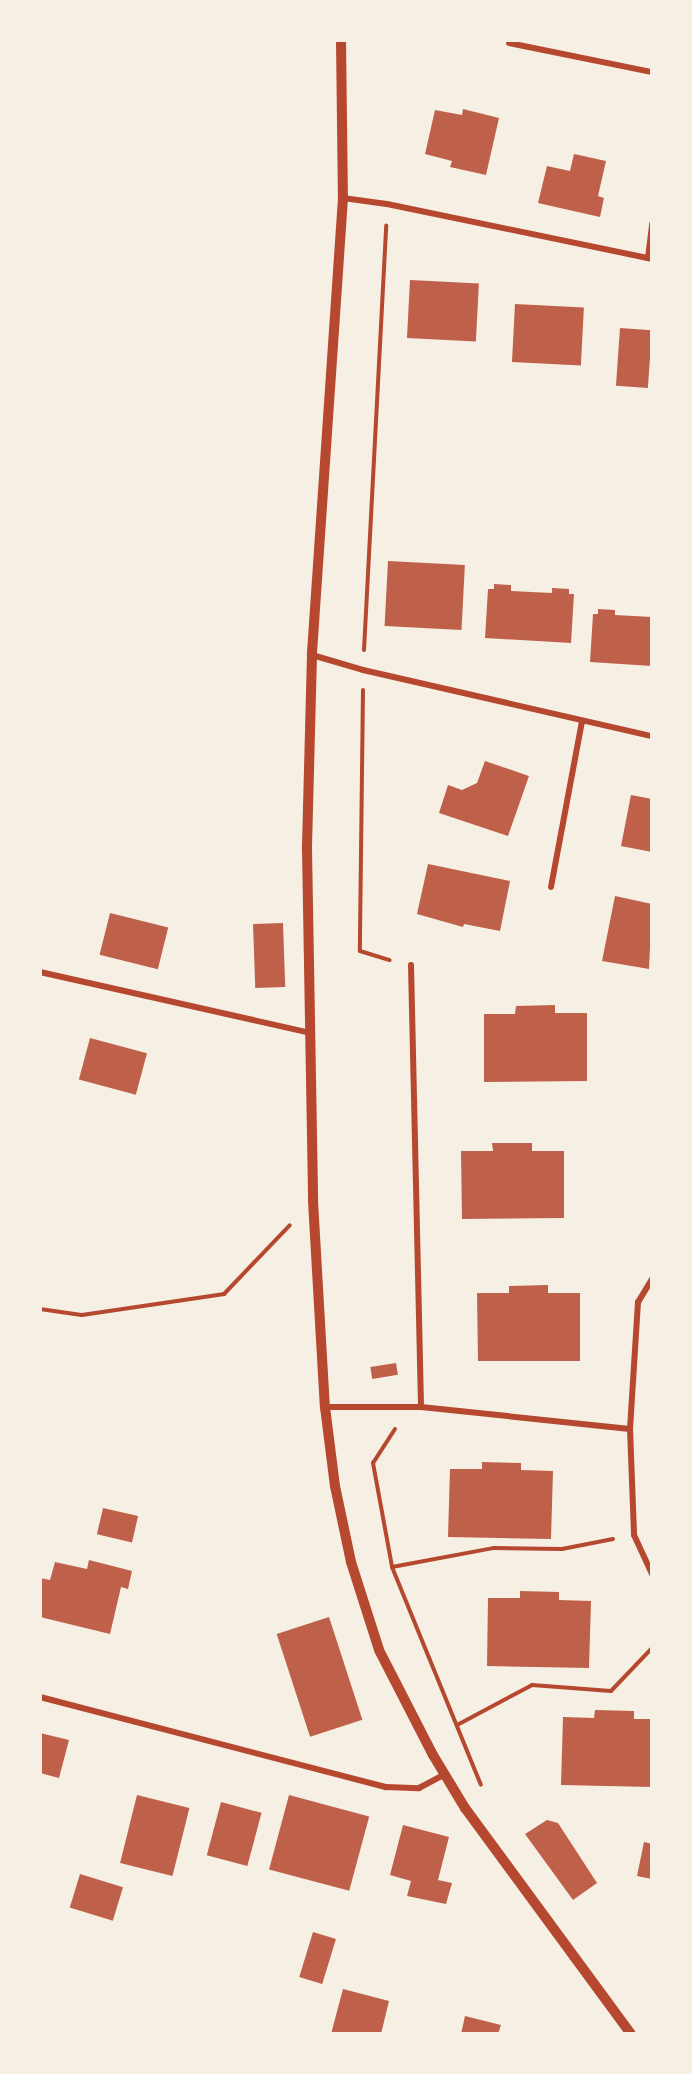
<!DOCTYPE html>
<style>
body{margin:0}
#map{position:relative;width:692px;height:2074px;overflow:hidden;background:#f6efe4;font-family:"Fira Sans Condensed",sans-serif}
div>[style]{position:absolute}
.building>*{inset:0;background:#bf614a;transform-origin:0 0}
.path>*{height:4px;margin:-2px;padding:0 2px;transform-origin:2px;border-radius:2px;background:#b5482f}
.minor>*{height:6px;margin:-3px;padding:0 3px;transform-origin:3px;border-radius:3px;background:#b5482f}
.tertiary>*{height:10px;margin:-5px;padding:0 5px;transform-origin:5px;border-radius:5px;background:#b5482f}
span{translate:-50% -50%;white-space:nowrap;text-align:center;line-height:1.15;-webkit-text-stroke:6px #f6efe4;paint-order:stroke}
.frame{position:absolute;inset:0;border:42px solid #f6efe4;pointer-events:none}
</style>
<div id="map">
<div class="building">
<i style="clip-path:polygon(463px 109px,499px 118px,486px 175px,450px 167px,452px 161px,425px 154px,435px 110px,462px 115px)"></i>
<i style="clip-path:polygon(574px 154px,606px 161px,598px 196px,604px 198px,600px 217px,538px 203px,547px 166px,570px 171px)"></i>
<i style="left:410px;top:280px;width:69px;height:58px;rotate:3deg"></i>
<i style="left:515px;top:304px;width:69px;height:58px;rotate:3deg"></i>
<i style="left:620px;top:328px;width:32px;height:58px;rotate:4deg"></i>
<i style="left:388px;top:561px;width:77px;height:65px;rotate:3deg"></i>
<i style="clip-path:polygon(494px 584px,511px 585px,511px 591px,552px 593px,552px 588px,569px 589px,569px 594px,574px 594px,571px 643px,485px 638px,488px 589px,494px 589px)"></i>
<i style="clip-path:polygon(598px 609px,615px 610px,615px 615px,652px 617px,652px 666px,590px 662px,593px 614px,598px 614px)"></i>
<i style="clip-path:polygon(485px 761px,529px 776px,508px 836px,439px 813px,448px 785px,462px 790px,477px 783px)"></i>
<i style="clip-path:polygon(631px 795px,652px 799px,652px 852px,621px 846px)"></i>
<i style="clip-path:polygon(428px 864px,510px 881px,500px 931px,464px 924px,463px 927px,417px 914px)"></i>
<i style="clip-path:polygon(615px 896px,652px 904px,649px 969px,602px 961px)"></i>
<i style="left:110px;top:913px;width:60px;height:43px;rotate:14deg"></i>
<i style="left:283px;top:923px;width:64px;height:30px;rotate:88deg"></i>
<i style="clip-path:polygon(555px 1005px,555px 1013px,587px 1013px,587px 1081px,484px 1082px,484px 1014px,515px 1014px,516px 1006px)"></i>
<i style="left:90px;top:1038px;width:59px;height:43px;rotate:15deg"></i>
<i style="clip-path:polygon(492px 1143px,532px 1143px,532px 1151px,564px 1151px,564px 1218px,462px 1219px,461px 1151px,493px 1151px)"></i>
<i style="clip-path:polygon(548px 1285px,548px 1293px,580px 1293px,580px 1361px,478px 1361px,477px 1293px,509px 1293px,509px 1286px)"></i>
<i style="left:396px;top:1363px;width:12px;height:26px;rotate:81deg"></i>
<i style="clip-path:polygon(482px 1462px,521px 1463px,521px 1470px,553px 1471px,551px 1539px,448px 1537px,450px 1469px,482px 1469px)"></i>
<i style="left:103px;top:1508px;width:36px;height:27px;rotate:13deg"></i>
<i style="clip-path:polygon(89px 1560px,132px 1571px,128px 1589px,121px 1587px,110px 1634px,40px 1617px,40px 1578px,50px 1580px,55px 1562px,87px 1569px)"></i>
<i style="clip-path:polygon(520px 1591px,559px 1592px,559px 1600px,591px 1601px,589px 1668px,487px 1666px,488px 1598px,520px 1598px)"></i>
<i style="left:329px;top:1617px;width:108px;height:55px;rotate:72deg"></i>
<i style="clip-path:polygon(595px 1710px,634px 1711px,634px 1719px,652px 1719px,652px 1787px,561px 1785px,563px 1717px,594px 1718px)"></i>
<i style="clip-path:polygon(40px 1733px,69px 1740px,59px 1778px,40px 1773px)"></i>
<i style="left:137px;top:1795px;width:54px;height:70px;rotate:14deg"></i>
<i style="left:289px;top:1795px;width:83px;height:77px;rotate:15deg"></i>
<i style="left:221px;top:1802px;width:42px;height:55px;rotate:15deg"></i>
<i style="clip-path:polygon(547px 1820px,558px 1823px,597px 1883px,573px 1900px,525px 1834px)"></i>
<i style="clip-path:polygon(403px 1825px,449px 1837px,438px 1880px,452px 1883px,446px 1904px,407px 1896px,411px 1881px,390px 1875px)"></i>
<i style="clip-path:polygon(644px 1842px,652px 1844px,652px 1879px,637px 1876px)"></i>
<i style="left:80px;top:1874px;width:45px;height:35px;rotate:17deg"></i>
<i style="left:313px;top:1932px;width:24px;height:47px;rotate:17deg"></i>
<i style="clip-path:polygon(343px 1989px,389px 2001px,381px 2034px,331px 2034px)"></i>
<i style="clip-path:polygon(465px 2016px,501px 2025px,498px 2034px,461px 2034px)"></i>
</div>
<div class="path">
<i style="left:364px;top:650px;width:425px;rotate:-87deg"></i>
<i style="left:363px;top:690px;width:261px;rotate:90.7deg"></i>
<i style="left:360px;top:951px;width:31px;rotate:17deg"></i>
<i style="left:40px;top:1309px;width:42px;rotate:8.1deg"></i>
<i style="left:82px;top:1315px;width:144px;rotate:-8.4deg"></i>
<i style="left:224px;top:1294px;width:95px;rotate:-46.3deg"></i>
<i style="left:395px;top:1429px;width:40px;rotate:122.9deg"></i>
<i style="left:373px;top:1463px;width:106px;rotate:79.6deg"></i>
<i style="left:392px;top:1567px;width:235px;rotate:67.8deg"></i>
<i style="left:392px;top:1567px;width:104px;rotate:-10.6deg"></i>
<i style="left:494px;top:1548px;width:68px;rotate:0.8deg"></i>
<i style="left:562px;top:1549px;width:52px;rotate:-11.1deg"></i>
<i style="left:459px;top:1724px;width:83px;rotate:-28.1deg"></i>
<i style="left:532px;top:1685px;width:79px;rotate:4.3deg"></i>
<i style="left:611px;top:1691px;width:59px;rotate:-46.4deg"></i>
</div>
<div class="minor">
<i style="left:509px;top:43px;width:146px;rotate:11.5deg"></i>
<i style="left:343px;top:198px;width:44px;rotate:7.8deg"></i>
<i style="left:387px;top:204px;width:271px;rotate:11.7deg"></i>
<i style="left:648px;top:258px;width:35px;rotate:-83deg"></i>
<i style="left:312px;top:655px;width:53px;rotate:16.4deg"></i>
<i style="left:363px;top:670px;width:296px;rotate:12.9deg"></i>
<i style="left:551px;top:887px;width:169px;rotate:-79.4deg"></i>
<i style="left:411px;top:965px;width:442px;rotate:88.7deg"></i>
<i style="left:40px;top:972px;width:277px;rotate:12.7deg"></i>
<i style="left:652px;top:1279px;width:27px;rotate:121deg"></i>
<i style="left:638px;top:1302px;width:127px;rotate:93.6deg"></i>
<i style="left:630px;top:1429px;width:106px;rotate:87.8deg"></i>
<i style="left:634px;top:1535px;width:43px;rotate:65.2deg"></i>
<i style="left:325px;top:1407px;width:96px"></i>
<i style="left:421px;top:1407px;width:210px;rotate:6deg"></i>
<i style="left:40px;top:1697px;width:358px;rotate:14.6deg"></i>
<i style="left:386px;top:1787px;width:33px;rotate:2deg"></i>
<i style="left:419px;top:1788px;width:30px;rotate:-28deg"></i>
</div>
<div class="tertiary">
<i style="left:341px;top:40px;width:158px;rotate:89.3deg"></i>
<i style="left:343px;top:198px;width:458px;rotate:93.9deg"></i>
<i style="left:312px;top:655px;width:194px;rotate:91.5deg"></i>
<i style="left:307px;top:849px;width:352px;rotate:89deg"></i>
<i style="left:313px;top:1201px;width:206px;rotate:86.7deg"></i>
<i style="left:325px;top:1407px;width:80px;rotate:82.8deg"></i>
<i style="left:335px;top:1486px;width:78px;rotate:78.1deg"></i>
<i style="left:351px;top:1562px;width:92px;rotate:72.3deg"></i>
<i style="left:379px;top:1650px;width:118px;rotate:62.8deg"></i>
<i style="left:433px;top:1755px;width:62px;rotate:58.9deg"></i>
<i style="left:465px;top:1808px;width:280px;rotate:53.7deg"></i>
</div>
<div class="frame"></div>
</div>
